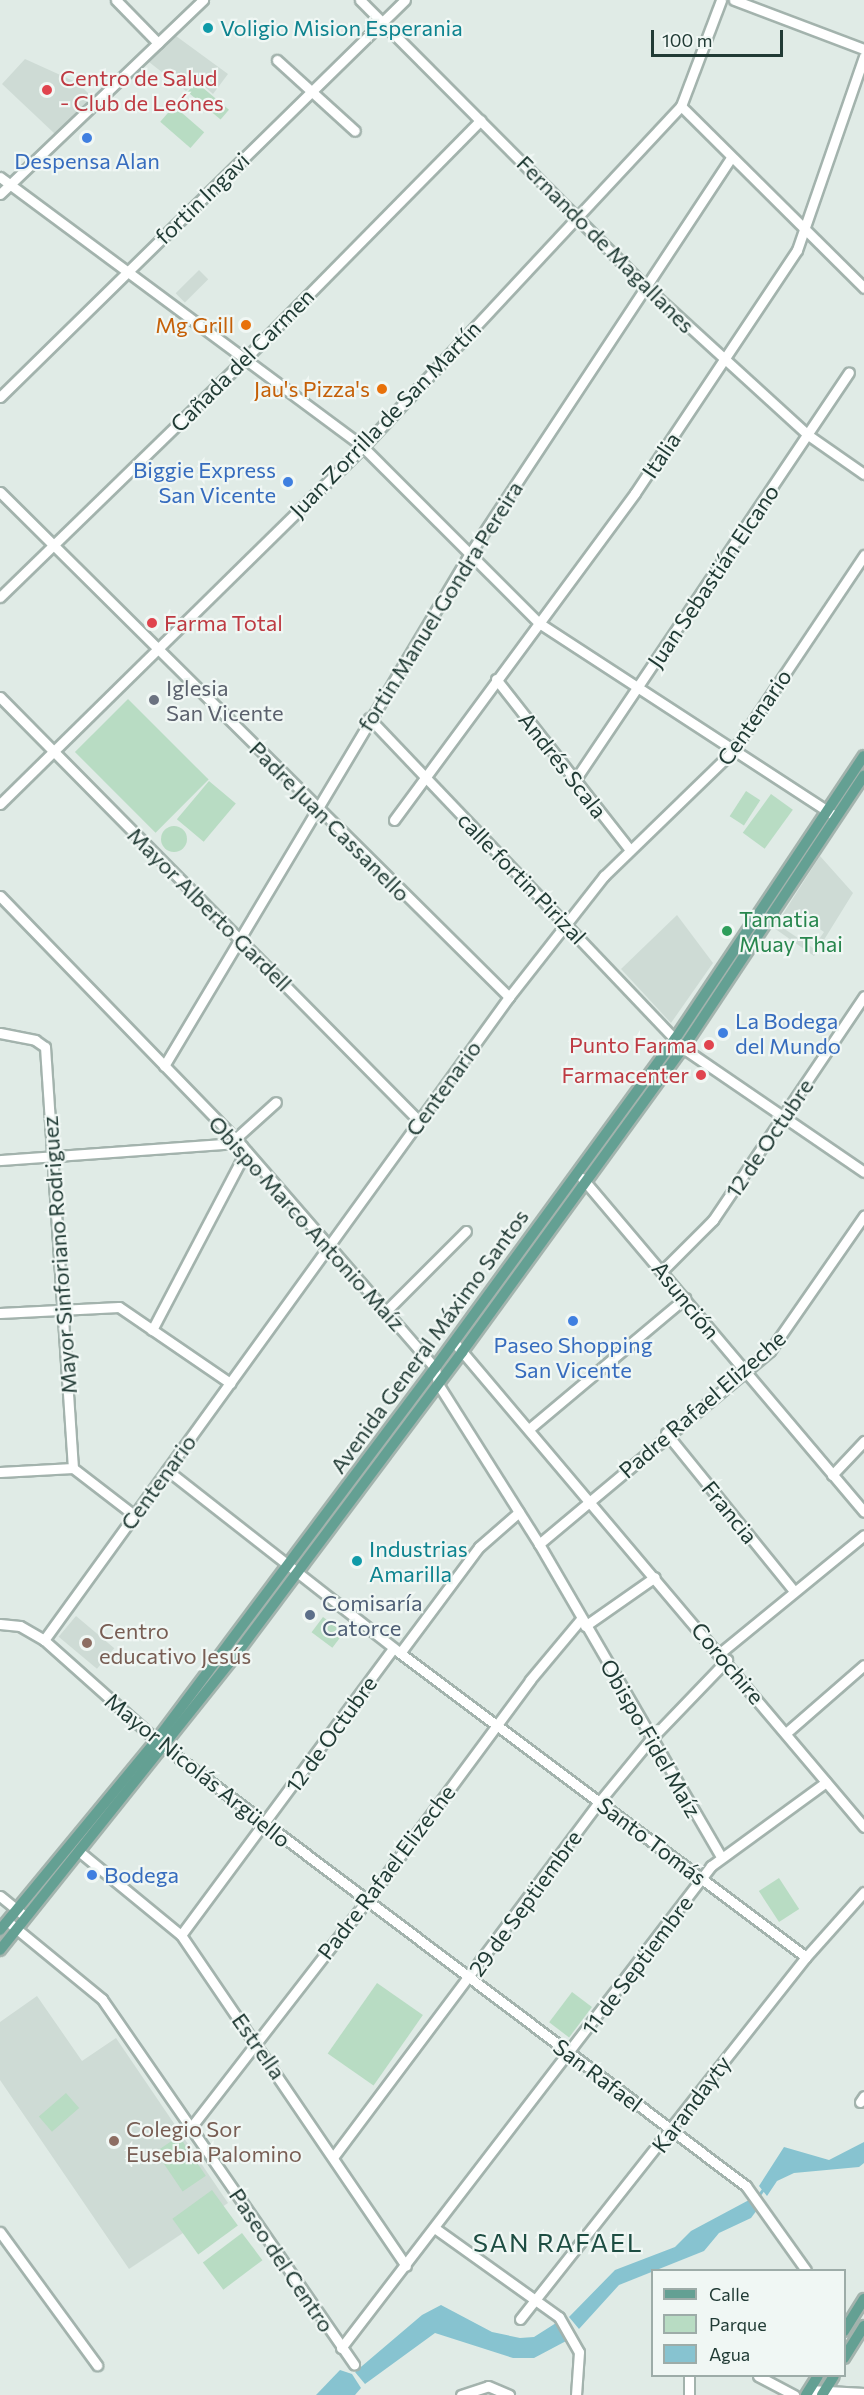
<!DOCTYPE html>
<meta charset="utf-8">
<style>
body{margin:0}
#map{position:relative;width:864px;height:2395px;overflow:hidden;background:#e0ebe6;font-family:Commissioner,sans-serif}
div>[style]{position:absolute}
.built>*{inset:0;background:#cedbd5;transform-origin:0 0}
.green>*{inset:0;background:#b8dcc3;transform-origin:0 0}
.round{border-radius:50%}
.water>*{inset:0;background:#87c3d0}
.stream>*{height:3px;margin:-1.5px;padding:0 1.5px;transform-origin:1.5px;border-radius:1.5px;background:#87c3d0}
.roads{filter:drop-shadow(2px 0 #a3b3ad) drop-shadow(-2px 0 #a3b3ad) drop-shadow(0 2px #a3b3ad) drop-shadow(0 -2px #a3b3ad)}
.minor>*{height:9px;margin:-4.5px;padding:0 4.5px;transform-origin:4.5px;border-radius:4.5px;background:#fff}
.major>*{height:10px;margin:-5px;padding:0 5px;transform-origin:5px;border-radius:5px;background:#64a093}
.dots>*{width:16px;height:16px;translate:-50% -50%;box-sizing:border-box;border:3px solid #f0f7f4;border-radius:50%}
span{translate:-50% -50%;white-space:nowrap;text-align:center;line-height:1.15;-webkit-text-stroke:4.5px #f0f7f4;paint-order:stroke}
.culture-label{font-size:22px;color:#0d838f}
.left{translate:0 -50%;text-align:left}
.health-label{font-size:22px;color:#be3a42}
.right{translate:-100% -50%;text-align:right}
.shop-label{font-size:22px;color:#366cbe}
.street-label{font-size:22px;color:#213b35}
.food-label{font-size:22px;color:#c56008}
.worship-label{font-size:22px;color:#5b616d}
.leisure-label{font-size:22px;color:#27864d}
.service-label{font-size:22px;color:#4e5e75}
.education-label{font-size:22px;color:#785e54}
.quarter-label{font-size:26px;color:#1d4d42;letter-spacing:1.5px}
.legend{position:absolute;left:651px;top:2269px;width:195px;height:108px;box-sizing:border-box;background:#f0f7f4;border:2px solid #9daca8;margin:0;padding:8px 10px;list-style:none;font-size:18px;color:#213b35}
.legend li{display:flex;align-items:center;gap:12px;height:30px}
.legend b{width:30px;border:2px solid #9daca8}
.scale{position:absolute;left:651px;top:30px;width:132px;height:27px;box-sizing:border-box;border:3px solid #213b35;border-top:0;padding-left:8px;font-size:18px;line-height:21px;white-space:nowrap;color:#213b35;-webkit-text-stroke:4px #f0f7f4;paint-order:stroke}
</style>
<div id="map">
<div class="built">
<i style="clip-path:polygon(176px 36px,228px 74px,213px 94px,197px 80px,186px 91px,149px 62px)"></i>
<i style="clip-path:polygon(25px 59px,78px 83px,92px 97px,55px 134px,2px 84px)"></i>
<i style="left:199px;top:270px;width:13px;height:33px;rotate:45deg"></i>
<i style="clip-path:polygon(evenodd,820px 856px,853px 893px,814px 956px,774px 928px,820px 856px,798px 914px,824px 932px,813px 948px,786px 930px,798px 914px)"></i>
<i style="clip-path:polygon(677px 915px,713px 963px,671px 1023px,621px 969px)"></i>
<i style="left:76px;top:1616px;width:50px;height:27px;rotate:40deg"></i>
<i style="clip-path:polygon(37px 1996px,82px 2061px,116px 2038px,228px 2203px,129px 2269px,0 2080px,0 2022px)"></i>
</div>
<div class="green">
<i style="left:196px;top:82px;width:43px;height:13px;rotate:40deg"></i>
<i style="left:174px;top:106px;width:40px;height:21px;rotate:41deg"></i>
<i style="left:128px;top:699px;width:114px;height:75px;rotate:45deg"></i>
<i style="left:209px;top:781px;width:35px;height:50px;rotate:40deg"></i>
<i style="left:746px;top:791px;width:17px;height:30px;rotate:33deg"></i>
<i style="left:771px;top:794px;width:27px;height:48px;rotate:36deg"></i>
<i class="round" style="left:161px;top:826px;width:26px;height:26px"></i>
<i style="left:323px;top:1617px;width:26px;height:19px;rotate:37deg"></i>
<i style="left:779px;top:1878px;width:37px;height:24px;rotate:57deg"></i>
<i style="left:377px;top:1983px;width:56px;height:86px;rotate:35deg"></i>
<i style="left:572px;top:1992px;width:25px;height:38px;rotate:37deg"></i>
<i style="left:66px;top:2093px;width:20px;height:36px;rotate:49deg"></i>
<i style="left:179px;top:2136px;width:48px;height:28px;rotate:56deg"></i>
<i style="left:212px;top:2190px;width:44px;height:49px;rotate:54deg"></i>
<i style="left:242px;top:2233px;width:34px;height:49px;rotate:53deg"></i>
</div>
<div class="water">
<i style="clip-path:polygon(864px 2142px,864px 2163px,859px 2167px,794px 2173px,777px 2181px,767px 2196px,759px 2186px,784px 2147px,829px 2160px)"></i>
<i style="clip-path:polygon(749px 2200px,757px 2210px,751px 2218px,719px 2233px,704px 2251px,619px 2285px,579px 2329px,569px 2317px,615px 2270px,675px 2247px,691px 2231px)"></i>
<i style="clip-path:polygon(441px 2305px,492px 2332px,520px 2338px,534px 2337px,556px 2323px,568px 2340px,534px 2358px,513px 2358px,435px 2333px,365px 2384px,355px 2372px,422px 2315px)"></i>
<i style="clip-path:polygon(340px 2370px,352px 2374px,361px 2388px,355px 2395px,316px 2395px)"></i>
</div>
<div class="stream">
<i style="left:750px;top:2207px;width:24px;rotate:-54deg"></i>
</div>
<div class="roads">
<div class="minor">
<i style="left:116px;top:0;width:60px;rotate:45.7deg"></i>
<i style="left:360px;top:0;width:405px;rotate:45.1deg"></i>
<i style="left:646px;top:287px;width:219px;rotate:42.4deg"></i>
<i style="left:808px;top:435px;width:68px;rotate:34.9deg"></i>
<i style="left:734px;top:0;width:139px;rotate:20.7deg"></i>
<i style="left:277px;top:60px;width:105px;rotate:42.3deg"></i>
<i style="left:681px;top:106px;width:258px;rotate:44.8deg"></i>
<i style="left:0;top:177px;width:452px;rotate:36.6deg"></i>
<i style="left:363px;top:447px;width:249px;rotate:45deg"></i>
<i style="left:539px;top:623px;width:350px;rotate:33.1deg"></i>
<i style="left:0;top:194px;width:281px;rotate:-43.7deg"></i>
<i style="left:0;top:397px;width:567px;rotate:-44.43deg"></i>
<i style="left:0;top:492px;width:717px;rotate:44.77deg"></i>
<i style="left:0;top:597px;width:343px;rotate:-44.2deg"></i>
<i style="left:246px;top:358px;width:334px;rotate:-45.4deg"></i>
<i style="left:496px;top:679px;width:217px;rotate:51.9deg"></i>
<i style="left:0;top:697px;width:596px;rotate:45.34deg"></i>
<i style="left:369px;top:718px;width:456px;rotate:46.4deg"></i>
<i style="left:683px;top:1048px;width:219px;rotate:34.4deg"></i>
<i style="left:575px;top:780px;width:491px;rotate:-56.1deg"></i>
<i style="left:0;top:804px;width:509px;rotate:-44.52deg"></i>
<i style="left:363px;top:447px;width:466px;rotate:-47deg"></i>
<i style="left:681px;top:106px;width:113px;rotate:-69.3deg"></i>
<i style="left:394px;top:820px;width:406px;rotate:-53.6deg"></i>
<i style="left:635px;top:493px;width:292px;rotate:-56.3deg"></i>
<i style="left:797px;top:250px;width:205px;rotate:-70.9deg"></i>
<i style="left:0;top:896px;width:348px;rotate:45.9deg"></i>
<i style="left:242px;top:1146px;width:294px;rotate:49deg"></i>
<i style="left:435px;top:1368px;width:16px;rotate:79deg"></i>
<i style="left:438px;top:1384px;width:189px;rotate:57.7deg"></i>
<i style="left:539px;top:1544px;width:362px;rotate:59.8deg"></i>
<i style="left:0;top:1033px;width:36px;rotate:11deg"></i>
<i style="left:35px;top:1040px;width:12px;rotate:35deg"></i>
<i style="left:45px;top:1047px;width:422px;rotate:86.2deg"></i>
<i style="left:164px;top:1066px;width:595px;rotate:-59.17deg"></i>
<i style="left:469px;top:555px;width:476px;rotate:-56.6deg"></i>
<i style="left:235px;top:1139px;width:55px;rotate:-42.1deg"></i>
<i style="left:0;top:1160px;width:240px;rotate:-4.1deg"></i>
<i style="left:582px;top:1178px;width:437px;rotate:49.8deg"></i>
<i style="left:663px;top:1270px;width:71px;rotate:-45deg"></i>
<i style="left:713px;top:1220px;width:270px;rotate:-56deg"></i>
<i style="left:386px;top:1311px;width:113px;rotate:-45deg"></i>
<i style="left:0;top:1313px;width:119px;rotate:-2.9deg"></i>
<i style="left:119px;top:1307px;width:135px;rotate:34.4deg"></i>
<i style="left:152px;top:1330px;width:202px;rotate:-62.3deg"></i>
<i style="left:454px;top:1342px;width:635px;rotate:49.79deg"></i>
<i style="left:529px;top:1429px;width:204px;rotate:-40deg"></i>
<i style="left:666px;top:1433px;width:203px;rotate:51deg"></i>
<i style="left:167px;top:1470px;width:296px;rotate:38.1deg"></i>
<i style="left:400px;top:1653px;width:507px;rotate:36.82deg"></i>
<i style="left:0;top:1472px;width:73px;rotate:-3.1deg"></i>
<i style="left:73px;top:1468px;width:77px;rotate:37.6deg"></i>
<i style="left:832px;top:1475px;width:47px;rotate:-46.7deg"></i>
<i style="left:539px;top:1544px;width:301px;rotate:-39.9deg"></i>
<i style="left:770px;top:1351px;width:165px;rotate:-55.2deg"></i>
<i style="left:0;top:1624px;width:20px;rotate:6deg"></i>
<i style="left:20px;top:1626px;width:28px;rotate:30deg"></i>
<i style="left:44px;top:1640px;width:161px;rotate:41.7deg"></i>
<i style="left:164px;top:1747px;width:729px;rotate:37.03deg"></i>
<i style="left:746px;top:2186px;width:103px;rotate:54.5deg"></i>
<i style="left:585px;top:1626px;width:85px;rotate:-35deg"></i>
<i style="left:44px;top:1640px;width:794px;rotate:-54.13deg"></i>
<i style="left:509px;top:997px;width:154px;rotate:-51.9deg"></i>
<i style="left:604px;top:876px;width:180px;rotate:-44.1deg"></i>
<i style="left:733px;top:751px;width:236px;rotate:-56.2deg"></i>
<i style="left:400px;top:1653px;width:132px;rotate:-53.3deg"></i>
<i style="left:479px;top:1547px;width:53px;rotate:-41.2deg"></i>
<i style="left:720px;top:1653px;width:186px;rotate:-39.3deg"></i>
<i style="left:786px;top:1733px;width:103px;rotate:-41.1deg"></i>
<i style="left:81px;top:1853px;width:129px;rotate:39.4deg"></i>
<i style="left:181px;top:1935px;width:400px;rotate:55.8deg"></i>
<i style="left:0;top:1896px;width:33px;rotate:39deg"></i>
<i style="left:7px;top:1921px;width:123px;rotate:39.4deg"></i>
<i style="left:102px;top:1999px;width:444px;rotate:55.4deg"></i>
<i style="left:181px;top:1935px;width:357px;rotate:-53.5deg"></i>
<i style="left:860px;top:2102px;width:7px;rotate:-56deg"></i>
<i style="left:192px;top:2126px;width:284px;rotate:-52.2deg"></i>
<i style="left:366px;top:1902px;width:276px;rotate:-53.5deg"></i>
<i style="left:530px;top:1680px;width:80px;rotate:-50.1deg"></i>
<i style="left:334px;top:2156px;width:442px;rotate:-53.2deg"></i>
<i style="left:599px;top:1802px;width:82px;rotate:-50.5deg"></i>
<i style="left:651px;top:1739px;width:110px;rotate:-46.1deg"></i>
<i style="left:436px;top:2229px;width:151px;rotate:35.6deg"></i>
<i style="left:559px;top:2317px;width:40px;rotate:60.3deg"></i>
<i style="left:579px;top:2352px;width:43px;rotate:94deg"></i>
<i style="left:0;top:2232px;width:165px;rotate:53.9deg"></i>
<i style="left:520px;top:2319px;width:461px;rotate:-51.7deg"></i>
<i style="left:806px;top:1957px;width:87px;rotate:-48.3deg"></i>
<i style="left:341px;top:2348px;width:608px;rotate:-52.49deg"></i>
<i style="left:711px;top:1866px;width:142px;rotate:-36.1deg"></i>
<i style="left:689px;top:2376px;width:19px;rotate:90deg"></i>
<i style="left:758px;top:2376px;width:41px;rotate:27.8deg"></i>
<i style="left:809px;top:2390px;width:55px;rotate:3.1deg"></i>
<i style="left:461px;top:2395px;width:28px;rotate:-18deg"></i>
<i style="left:488px;top:2386px;width:23px;rotate:23deg"></i>
</div>
<div class="major">
<i style="left:0;top:1930px;width:245px;rotate:-50.5deg"></i>
<i style="left:156px;top:1741px;width:466px;rotate:-53.2deg"></i>
<i style="left:435px;top:1368px;width:407px;rotate:-53.9deg"></i>
<i style="left:675px;top:1039px;width:340px;rotate:-56.3deg"></i>
<i style="left:0;top:1950px;width:375px;rotate:-51.4deg"></i>
<i style="left:234px;top:1657px;width:381px;rotate:-53.2deg"></i>
<i style="left:462px;top:1352px;width:376px;rotate:-54deg"></i>
<i style="left:683px;top:1048px;width:327px;rotate:-56.4deg"></i>
<i style="left:844px;top:2331px;width:38px;rotate:-58deg"></i>
<i style="left:844px;top:2358px;width:38px;rotate:-58deg"></i>
<i style="left:806px;top:2395px;width:22px;rotate:-58deg"></i>
<i style="left:822px;top:2395px;width:22px;rotate:-58deg"></i>
</div>
</div>
<div class="dots">
<i style="left:208px;top:28px;background:#0f9aa8"></i>
<i style="left:47px;top:90px;background:#e0444e"></i>
<i style="left:87px;top:138px;background:#3f7fe0"></i>
<i style="left:246px;top:325px;background:#e8710a"></i>
<i style="left:382px;top:389px;background:#e8710a"></i>
<i style="left:288px;top:482px;background:#3f7fe0"></i>
<i style="left:152px;top:623px;background:#e0444e"></i>
<i style="left:154px;top:700px;background:#6b7280"></i>
<i style="left:727px;top:931px;background:#2e9e5b"></i>
<i style="left:723px;top:1033px;background:#3f7fe0"></i>
<i style="left:709px;top:1045px;background:#e0444e"></i>
<i style="left:701px;top:1075px;background:#e0444e"></i>
<i style="left:573px;top:1321px;background:#3f7fe0"></i>
<i style="left:357px;top:1561px;background:#0f9aa8"></i>
<i style="left:310px;top:1615px;background:#5c6f8a"></i>
<i style="left:87px;top:1643px;background:#8d6e63"></i>
<i style="left:92px;top:1875px;background:#3f7fe0"></i>
<i style="left:114px;top:2141px;background:#8d6e63"></i>
</div>
<div class="culture-label">
<span class="left" style="left:220px;top:28px">Voligio Mision Esperania</span>
<span class="left" style="left:369px;top:1561px">Industrias<br>Amarilla</span>
</div>
<div class="health-label">
<span class="left" style="left:60px;top:90px">Centro de Salud<br>- Club de Leónes</span>
<span class="left" style="left:164px;top:623px">Farma Total</span>
<span class="right" style="left:697px;top:1045px">Punto Farma</span>
<span class="right" style="left:689px;top:1075px">Farmacenter</span>
</div>
<div class="shop-label">
<span style="left:87px;top:161px">Despensa Alan</span>
<span class="right" style="left:276px;top:482px">Biggie Express<br>San Vicente</span>
<span class="left" style="left:735px;top:1033px">La Bodega<br>del Mundo</span>
<span style="left:573px;top:1357px">Paseo Shopping<br>San Vicente</span>
<span class="left" style="left:104px;top:1875px">Bodega</span>
</div>
<div class="street-label">
<span style="left:202px;top:198px;rotate:-44deg">fortin Ingavi</span>
<span style="left:606px;top:244px;rotate:45deg">Fernando de Magallanes</span>
<span style="left:242px;top:360px;rotate:-45deg">Cañada del Carmen</span>
<span style="left:385px;top:419px;rotate:-46deg">Juan Zorrilla de San Martín</span>
<span style="left:661px;top:455px;rotate:-56deg">Italia</span>
<span style="left:713px;top:576px;rotate:-56deg">Juan Sebastián Elcano</span>
<span style="left:440px;top:606px;rotate:-58deg">fortin Manuel Gondra Pereira</span>
<span style="left:754px;top:717px;rotate:-55deg">Centenario</span>
<span style="left:563px;top:765px;rotate:52deg">Andrés Scala</span>
<span style="left:330px;top:821px;rotate:45deg">Padre Juan Cassanello</span>
<span style="left:522px;top:878px;rotate:46deg">calle fortin Pirizal</span>
<span style="left:210px;top:909px;rotate:45deg">Mayor Alberto Gardell</span>
<span style="left:443px;top:1088px;rotate:-54deg">Centenario</span>
<span style="left:769px;top:1138px;rotate:-56deg">12 de Octubre</span>
<span style="left:307px;top:1223px;rotate:48deg">Obispo Marco Antonio Maíz</span>
<span style="left:59px;top:1255px;rotate:-94deg">Mayor Sinforiano Rodriguez</span>
<span style="left:686px;top:1300px;rotate:51deg">Asunción</span>
<span style="left:429px;top:1341px;rotate:-54deg">Avenida General Máximo Santos</span>
<span style="left:702px;top:1404px;rotate:-41deg">Padre Rafael Elizeche</span>
<span style="left:158px;top:1482px;rotate:-54deg">Centenario</span>
<span style="left:730px;top:1512px;rotate:51deg">Francia</span>
<span style="left:728px;top:1663px;rotate:50deg">Corochire</span>
<span style="left:331px;top:1734px;rotate:-54deg">12 de Octubre</span>
<span style="left:651px;top:1738px;rotate:60deg">Obispo Fidel Maíz</span>
<span style="left:198px;top:1770px;rotate:39deg">Mayor Nicolás Argüello</span>
<span style="left:652px;top:1841px;rotate:37deg">Santo Tomás</span>
<span style="left:386px;top:1872px;rotate:-53deg">Padre Rafael Elizeche</span>
<span style="left:525px;top:1903px;rotate:-54deg">29 de Septiembre</span>
<span style="left:637px;top:1965px;rotate:-53deg">11 de Septiembre</span>
<span style="left:259px;top:2046px;rotate:55deg">Estrella</span>
<span style="left:598px;top:2075px;rotate:37deg">San Rafael</span>
<span style="left:691px;top:2104px;rotate:-53deg">Karandayty</span>
<span style="left:282px;top:2260px;rotate:56deg">Paseo del Centro</span>
</div>
<div class="food-label">
<span class="right" style="left:234px;top:325px">Mg Grill</span>
<span class="right" style="left:370px;top:389px">Jau's Pizza's</span>
</div>
<div class="worship-label">
<span class="left" style="left:166px;top:700px">Iglesia<br>San Vicente</span>
</div>
<div class="leisure-label">
<span class="left" style="left:739px;top:931px">Tamatia<br>Muay Thai</span>
</div>
<div class="service-label">
<span class="left" style="left:322px;top:1615px">Comisaría<br>Catorce</span>
</div>
<div class="education-label">
<span class="left" style="left:99px;top:1643px">Centro<br>educativo Jesús</span>
<span class="left" style="left:126px;top:2141px">Colegio Sor<br>Eusebia Palomino</span>
</div>
<div class="quarter-label">
<span style="left:558px;top:2242px">SAN RAFAEL</span>
</div>
<ul class="legend">
<li><b style="height:8px;background:#64a093"></b>Calle</li>
<li><b style="height:16px;background:#b8dcc3"></b>Parque</li>
<li><b style="height:16px;background:#87c3d0"></b>Agua</li>
</ul>
<div class="scale">100 m</div>
</div>
